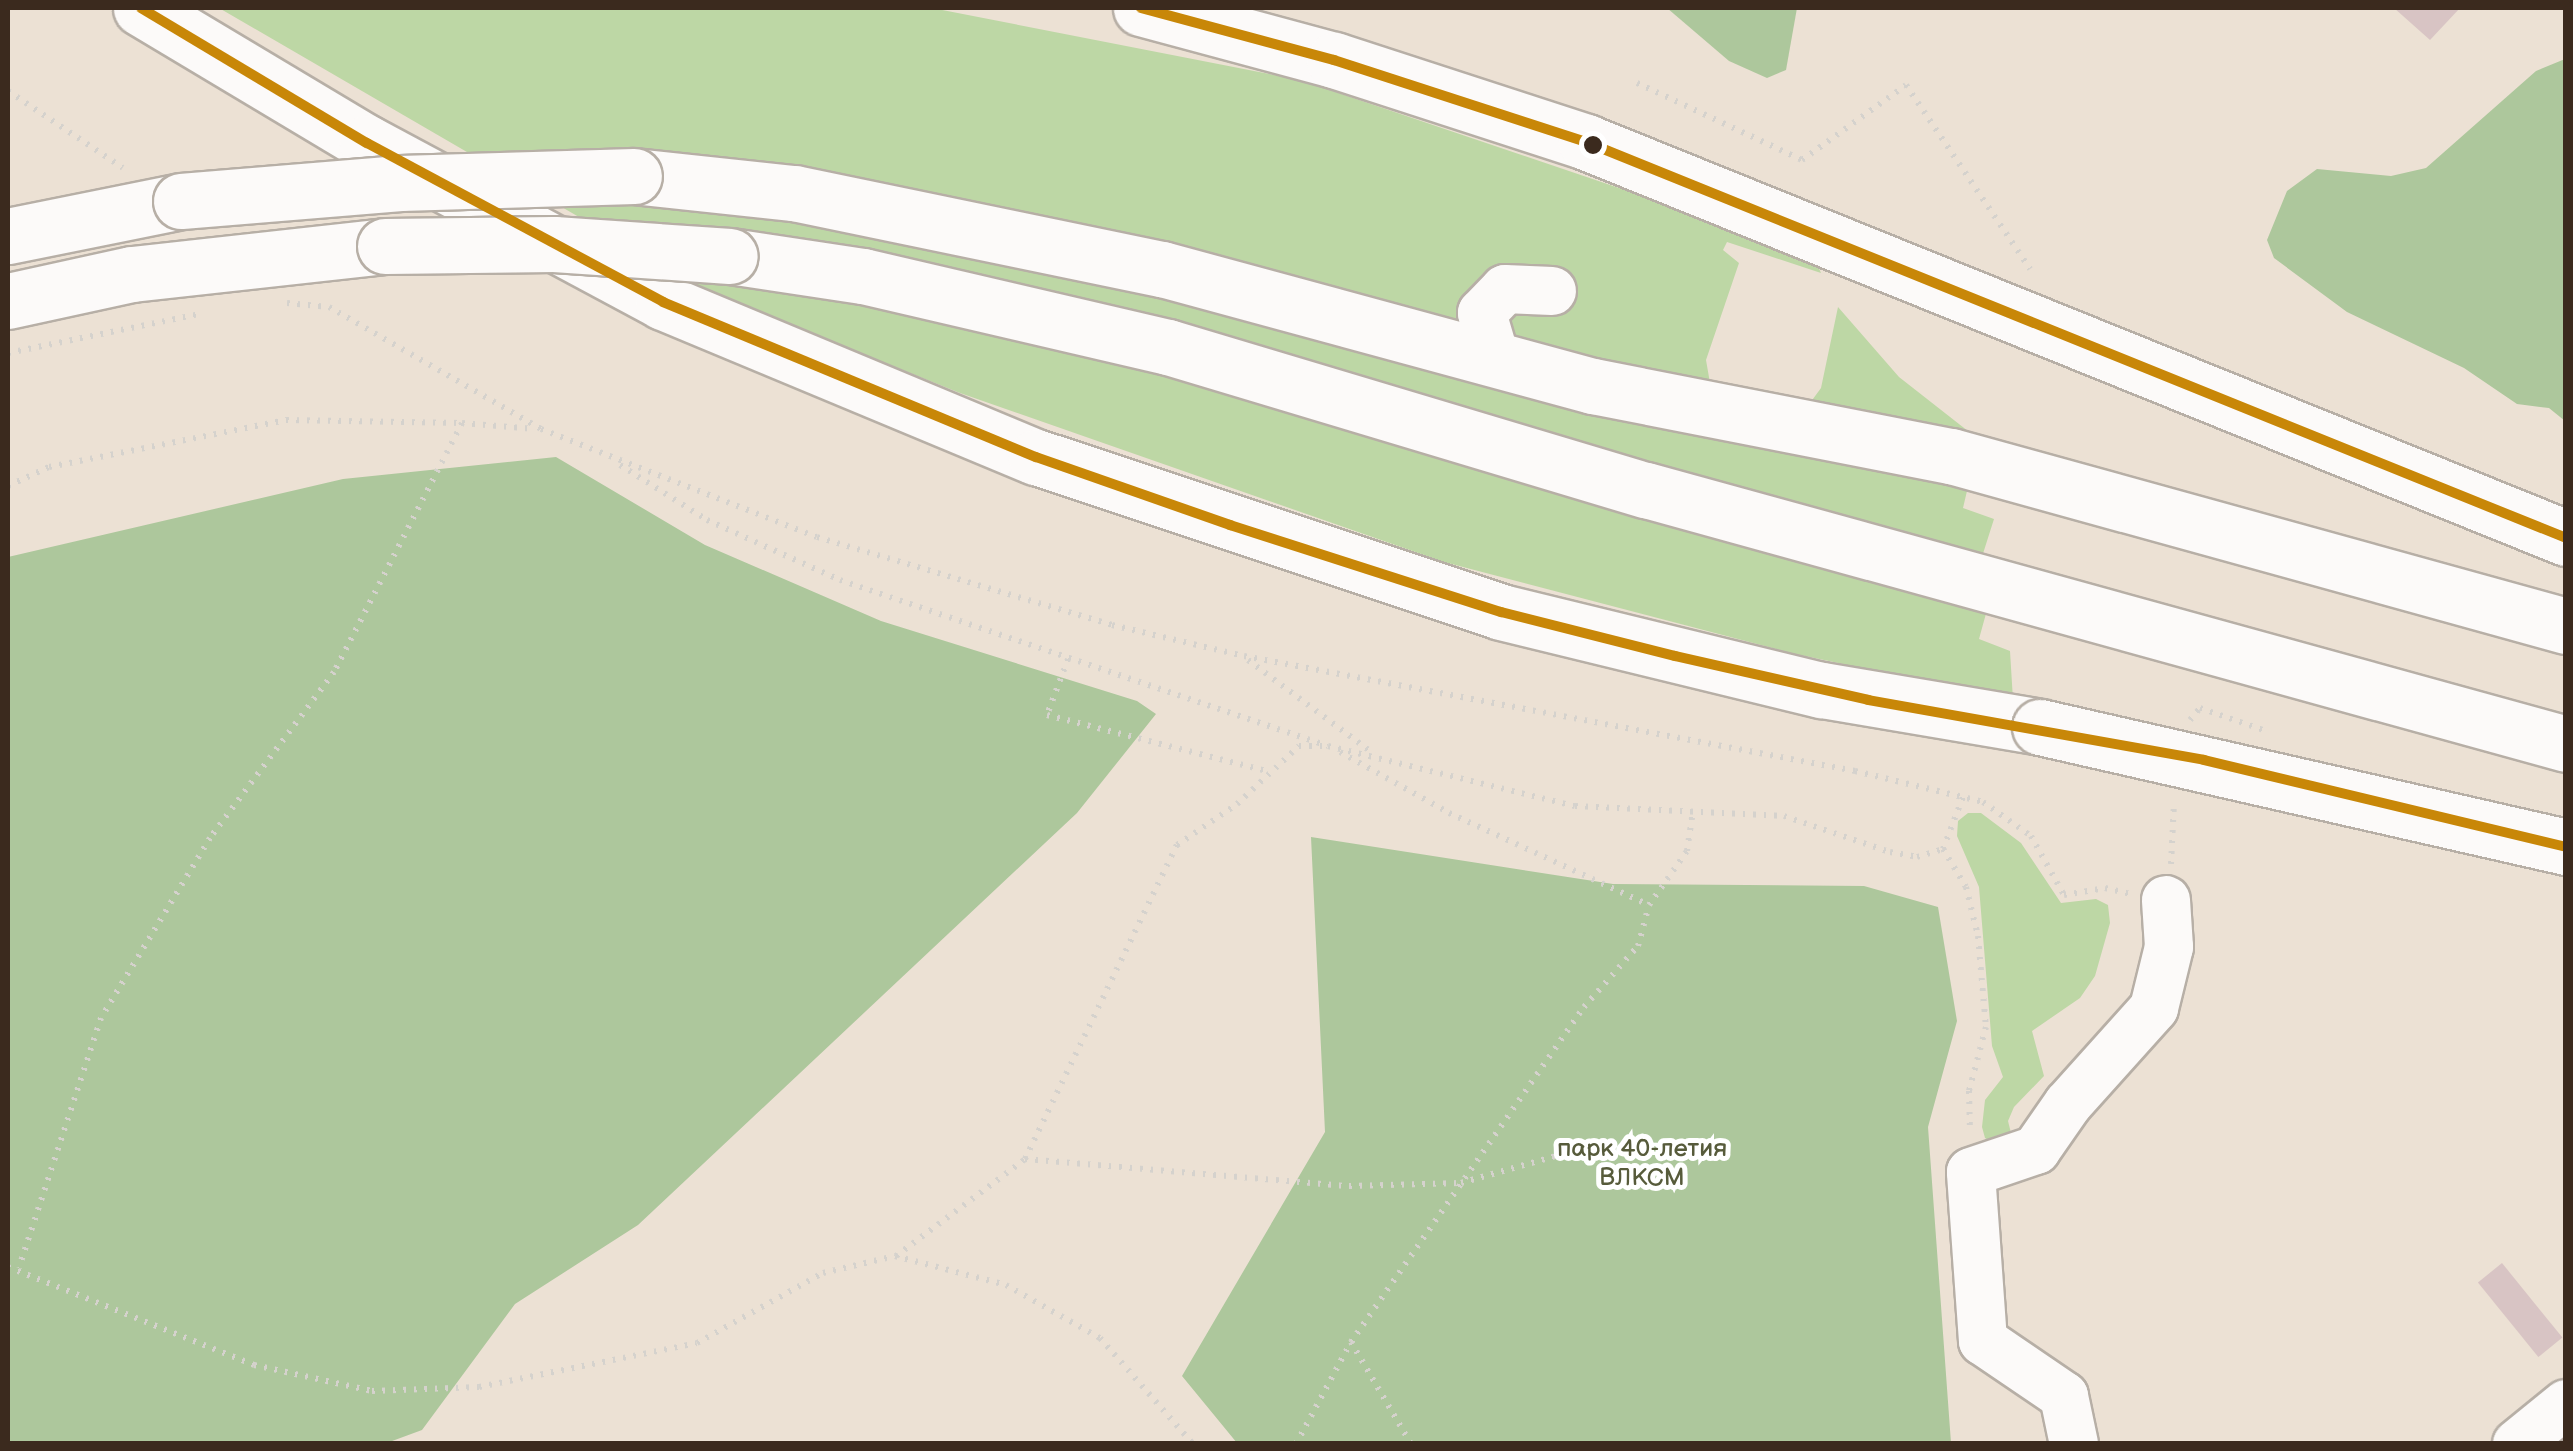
<!DOCTYPE html>
<meta charset="utf-8">
<style>
body{margin:0}
#map{position:relative;width:2573px;height:1451px;overflow:hidden;background:#ece1d4;font-family:"Balsamiq Sans",sans-serif}
div>[style]{position:absolute}
.green>*{inset:0;background:#bdd7a5}
.forest>*{inset:0;background:#adc79c}
.building>*{inset:0;background:#d8c4c4;transform-origin:0 0}
.path>*{height:6px;margin-top:-3px;transform-origin:0;background:repeating-linear-gradient(90deg,#d5d2cd 0 2.5px,transparent 0 10.5px)}
.roads{filter:drop-shadow(2px 0 #b7afa6) drop-shadow(-2px 0 #b7afa6) drop-shadow(0 2px #b7afa6) drop-shadow(0 -2px #b7afa6)}
.minor>*{height:48px;margin:-24px;padding:0 24px;transform-origin:24px;border-radius:24px;background:#fcfaf9}
.major>*{height:55px;margin:-27.5px;padding:0 27.5px;transform-origin:27.5px;border-radius:27.5px;background:#fcfaf9}
.highway>*{height:55px;margin:-27.5px;padding:0 27.5px;transform-origin:27.5px;border-radius:27.5px;background:#fcfaf9}
.bridges{filter:drop-shadow(2px 0 #b7afa6) drop-shadow(-2px 0 #b7afa6) drop-shadow(0 2px #b7afa6) drop-shadow(0 -2px #b7afa6)}
.major-bridge>*{height:55px;margin:-27.5px;padding:0 27.5px;transform-origin:27.5px;border-radius:27.5px;background:#fcfaf9}
.highway-bridge>*{height:55px;margin:-27.5px;padding:0 27.5px;transform-origin:27.5px;border-radius:27.5px;background:#fcfaf9}
.bus-1>*{height:10px;margin:-5px;padding:0 5px;transform-origin:5px;border-radius:5px;background:#c88708}
.dots>*{width:28px;height:28px;translate:-50% -50%;box-sizing:border-box;border:5px solid #fff;border-radius:50%}
span{translate:-50% -50%;white-space:nowrap;text-align:center;line-height:1.15;-webkit-text-stroke:10px #fff;paint-order:stroke}
.park-label{font-size:25px;color:#575b3b}
.frame{position:absolute;inset:0;border:10px solid #3b2a1e;pointer-events:none}
</style>
<div id="map">
<div class="green">
<i style="clip-path:polygon(219px 8px,932px 8px,1300px 80px,1625px 190px,1818px 266px,1821px 273px,1727px 242px,1723px 250px,1739px 263px,1706px 360px,1710px 383px,1810px 403px,1821px 388px,1838px 307px,1899px 377px,1973px 435px,1978px 444px,1963px 508px,1994px 519px,1980px 563px,1998px 570px,1979px 639px,2010px 651px,2013px 700px,1791px 653px,1444px 562px,960px 393px,708px 292px)"></i>
<i style="clip-path:polygon(1968px 813px,1981px 813px,2021px 843px,2061px 903px,2096px 899px,2108px 905px,2110px 923px,2095px 976px,2080px 998px,2032px 1031px,2044px 1076px,2014px 1107px,2008px 1121px,2013px 1141px,1999px 1146px,1985px 1138px,1982px 1127px,1985px 1100px,2003px 1077px,1992px 1046px,1979px 887px,1957px 836px,1958px 821px)"></i>
</div>
<div class="forest">
<i style="clip-path:polygon(1667px 8px,1797px 8px,1786px 70px,1767px 78px,1729px 61px)"></i>
<i style="clip-path:polygon(2565px 59px,2565px 421px,2549px 408px,2517px 404px,2464px 368px,2347px 312px,2274px 258px,2267px 240px,2287px 191px,2317px 169px,2391px 176px,2426px 168px,2536px 71px)"></i>
<i style="clip-path:polygon(556px 457px,705px 545px,881px 621px,1137px 701px,1156px 714px,1077px 813px,638px 1225px,515px 1304px,422px 1430px,384px 1444px,8px 1443px,8px 557px,343px 479px)"></i>
<i style="clip-path:polygon(1311px 837px,1613px 884px,1864px 886px,1938px 907px,1957px 1021px,1928px 1127px,1951px 1443px,1237px 1443px,1182px 1376px,1325px 1132px)"></i>
</div>
<div class="building">
<i style="clip-path:polygon(2394px 8px,2460px 8px,2430px 40px)"></i>
<i style="left:2502px;top:1263px;width:96px;height:31px;rotate:51deg"></i>
</div>
<div class="path">
<i style="left:1637px;top:83px;width:182px;rotate:25deg"></i>
<i style="left:1802px;top:160px;width:128px;rotate:-35.8deg"></i>
<i style="left:1906px;top:85px;width:222px;rotate:56deg"></i>
<i style="left:8px;top:91px;width:138px;rotate:33.8deg"></i>
<i style="left:287px;top:303px;width:42px;rotate:5.4deg"></i>
<i style="left:329px;top:307px;width:245px;rotate:29.9deg"></i>
<i style="left:541px;top:429px;width:296px;rotate:21.4deg"></i>
<i style="left:817px;top:537px;width:308px;rotate:16.6deg"></i>
<i style="left:1112px;top:625px;width:136px;rotate:13.2deg"></i>
<i style="left:1244px;top:656px;width:622px;rotate:10.66deg"></i>
<i style="left:1855px;top:771px;width:132px;rotate:13.6deg"></i>
<i style="left:1983px;top:802px;width:59px;rotate:35.3deg"></i>
<i style="left:2031px;top:836px;width:68px;rotate:60.8deg"></i>
<i style="left:2064px;top:895px;width:42px;rotate:-9.7deg"></i>
<i style="left:2105px;top:888px;width:27px;rotate:13deg"></i>
<i style="left:8px;top:353px;width:196px;rotate:-11.5deg"></i>
<i style="left:462px;top:423px;width:73px;rotate:4.7deg"></i>
<i style="left:620px;top:465px;width:103px;rotate:32.3deg"></i>
<i style="left:707px;top:520px;width:146px;rotate:24.3deg"></i>
<i style="left:840px;top:580px;width:515px;rotate:18.79deg"></i>
<i style="left:1328px;top:746px;width:254px;rotate:13.7deg"></i>
<i style="left:1575px;top:806px;width:209px;rotate:2.7deg"></i>
<i style="left:1784px;top:816px;width:112px;rotate:18.8deg"></i>
<i style="left:1890px;top:852px;width:27px;rotate:10deg"></i>
<i style="left:1917px;top:857px;width:27px;rotate:-17deg"></i>
<i style="left:8px;top:486px;width:45px;rotate:-24.9deg"></i>
<i style="left:49px;top:467px;width:242px;rotate:-11.2deg"></i>
<i style="left:286px;top:420px;width:176px;rotate:1deg"></i>
<i style="left:462px;top:423px;width:280px;rotate:117.2deg"></i>
<i style="left:334px;top:672px;width:207px;rotate:126.8deg"></i>
<i style="left:210px;top:838px;width:210px;rotate:121.2deg"></i>
<i style="left:101px;top:1018px;width:263px;rotate:108.2deg"></i>
<i style="left:1068px;top:659px;width:60px;rotate:110.6deg"></i>
<i style="left:1047px;top:715px;width:227px;rotate:14.3deg"></i>
<i style="left:1248px;top:660px;width:157px;rotate:36.7deg"></i>
<i style="left:2190px;top:720px;width:16px;rotate:-50deg"></i>
<i style="left:2200px;top:708px;width:67px;rotate:19.2deg"></i>
<i style="left:1340px;top:752px;width:125px;rotate:29.2deg"></i>
<i style="left:1449px;top:813px;width:220px;rotate:24.7deg"></i>
<i style="left:1943px;top:849px;width:44px;rotate:58.8deg"></i>
<i style="left:1966px;top:887px;width:50px;rotate:76.2deg"></i>
<i style="left:1978px;top:936px;width:91px;rotate:85deg"></i>
<i style="left:1986px;top:1027px;width:66px;rotate:104.9deg"></i>
<i style="left:1969px;top:1091px;width:41px;rotate:88.6deg"></i>
<i style="left:1943px;top:849px;width:56px;rotate:-69deg"></i>
<i style="left:2171px;top:864px;width:62px;rotate:-87.2deg"></i>
<i style="left:1025px;top:1159px;width:325px;rotate:4.8deg"></i>
<i style="left:1349px;top:1186px;width:112px;rotate:-1.5deg"></i>
<i style="left:1461px;top:1183px;width:157px;rotate:-15.9deg"></i>
<i style="left:896px;top:1256px;width:161px;rotate:-36.9deg"></i>
<i style="left:1025px;top:1159px;width:349px;rotate:-64.2deg"></i>
<i style="left:1177px;top:845px;width:73px;rotate:-34.3deg"></i>
<i style="left:1237px;top:804px;width:85px;rotate:-43.1deg"></i>
<i style="left:1299px;top:746px;width:24px"></i>
<i style="left:8px;top:1267px;width:265px;rotate:21.7deg"></i>
<i style="left:254px;top:1365px;width:121px;rotate:12.4deg"></i>
<i style="left:372px;top:1391px;width:107px;rotate:-2.1deg"></i>
<i style="left:479px;top:1387px;width:222px;rotate:-11.4deg"></i>
<i style="left:697px;top:1343px;width:144px;rotate:-29.1deg"></i>
<i style="left:823px;top:1273px;width:74px;rotate:-13.3deg"></i>
<i style="left:895px;top:1256px;width:115px;rotate:14.6deg"></i>
<i style="left:1006px;top:1285px;width:108px;rotate:29.4deg"></i>
<i style="left:1100px;top:1338px;width:141px;rotate:48.7deg"></i>
<i style="left:1351px;top:1342px;width:118px;rotate:59.5deg"></i>
<i style="left:1296px;top:1444px;width:116px;rotate:-61.7deg"></i>
<i style="left:1351px;top:1342px;width:408px;rotate:-55.2deg"></i>
<i style="left:1584px;top:1007px;width:81px;rotate:-48.5deg"></i>
<i style="left:1638px;top:946px;width:42px;rotate:-75deg"></i>
<i style="left:1649px;top:905px;width:66px;rotate:-54.9deg"></i>
<i style="left:1687px;top:851px;width:40px;rotate:-81.5deg"></i>
</div>
<div class="roads">
<div class="minor">
<i style="left:1495px;top:357px;width:46px;rotate:-106.5deg"></i>
<i style="left:1482px;top:313px;width:33px;rotate:-46deg"></i>
<i style="left:1505px;top:289px;width:47px;rotate:2.4deg"></i>
<i style="left:2074px;top:1444px;width:49px;rotate:-101.8deg"></i>
<i style="left:2064px;top:1396px;width:98px;rotate:-145.8deg"></i>
<i style="left:1983px;top:1341px;width:169px;rotate:-94.1deg"></i>
<i style="left:1971px;top:1172px;width:69px;rotate:-18.7deg"></i>
<i style="left:2036px;top:1150px;width:56px;rotate:-55.2deg"></i>
<i style="left:2068px;top:1104px;width:129px;rotate:-48.1deg"></i>
<i style="left:2154px;top:1008px;width:63px;rotate:-76.2deg"></i>
<i style="left:2169px;top:947px;width:47px;rotate:-93.7deg"></i>
<i style="left:2517px;top:1444px;width:63px;rotate:-39.2deg"></i>
</div>
<div class="major">
<i style="left:634px;top:176px;width:161px;rotate:6.1deg"></i>
<i style="left:794px;top:193px;width:376px;rotate:11.7deg"></i>
<i style="left:1162px;top:269px;width:447px;rotate:15.2deg"></i>
<i style="left:1593px;top:386px;width:365px;rotate:11.1deg"></i>
<i style="left:1951px;top:456px;width:638px;rotate:15.45deg"></i>
<i style="left:8px;top:236px;width:177px;rotate:-11.4deg"></i>
<i style="left:730px;top:256px;width:134px;rotate:8.6deg"></i>
<i style="left:863px;top:276px;width:313px;rotate:13.1deg"></i>
<i style="left:1168px;top:347px;width:499px;rotate:16.7deg"></i>
<i style="left:1646px;top:490px;width:954px;rotate:15.43deg"></i>
<i style="left:8px;top:301px;width:127px;rotate:-12.3deg"></i>
<i style="left:132px;top:274px;width:255px;rotate:-6.3deg"></i>
</div>
<div class="highway">
<i style="left:141px;top:8px;width:263px;rotate:30.9deg"></i>
<i style="left:367px;top:143px;width:336px;rotate:28.2deg"></i>
<i style="left:663px;top:302px;width:404px;rotate:22.6deg"></i>
<i style="left:1036px;top:457px;width:490px;rotate:18.4deg"></i>
<i style="left:1501px;top:612px;width:330px;rotate:13.7deg"></i>
<i style="left:1822px;top:690px;width:221px;rotate:9.6deg"></i>
<i style="left:1141px;top:8px;width:200px;rotate:15.1deg"></i>
<i style="left:1334px;top:60px;width:265px;rotate:18deg"></i>
<i style="left:1586px;top:142px;width:1057px;rotate:22deg"></i>
</div>
</div>
<div class="bridges">
<div class="major-bridge">
<i style="left:181px;top:201px;width:220px;rotate:-4.7deg"></i>
<i style="left:400px;top:183px;width:234px;rotate:-1.7deg"></i>
<i style="left:385px;top:246px;width:169px;rotate:-0.7deg"></i>
<i style="left:554px;top:244px;width:176px;rotate:3.9deg"></i>
</div>
<div class="highway-bridge">
<i style="left:2040px;top:727px;width:540px;rotate:12.85deg"></i>
</div>
</div>
<div class="bus-1">
<i style="left:141px;top:8px;width:263px;rotate:30.9deg"></i>
<i style="left:367px;top:143px;width:336px;rotate:28.2deg"></i>
<i style="left:663px;top:302px;width:404px;rotate:22.6deg"></i>
<i style="left:1036px;top:457px;width:206px;rotate:19.3deg"></i>
<i style="left:1230px;top:525px;width:285px;rotate:17.8deg"></i>
<i style="left:1501px;top:612px;width:179px;rotate:14.2deg"></i>
<i style="left:1675px;top:656px;width:198px;rotate:12.8deg"></i>
<i style="left:1868px;top:700px;width:341px;rotate:10.1deg"></i>
<i style="left:2204px;top:760px;width:372px;rotate:13.5deg"></i>
<i style="left:1141px;top:8px;width:200px;rotate:15.1deg"></i>
<i style="left:1334px;top:60px;width:265px;rotate:18deg"></i>
<i style="left:1586px;top:142px;width:1057px;rotate:22deg"></i>
</div>
<div class="dots">
<i style="left:1593px;top:145px;background:#3b2a1e"></i>
</div>
<div class="park-label">
<span style="left:1642px;top:1164px">парк 40-летия<br>ВЛКСМ</span>
</div>
<div class="frame"></div>
</div>
